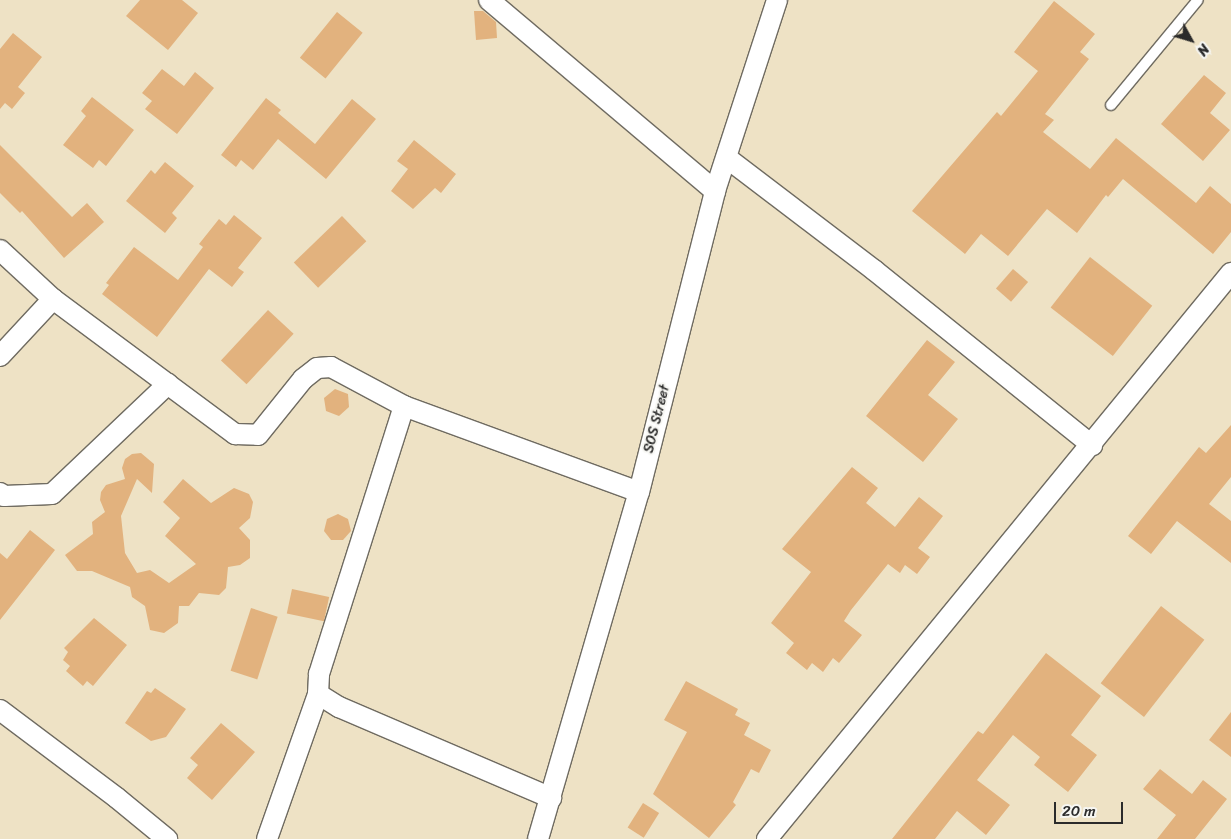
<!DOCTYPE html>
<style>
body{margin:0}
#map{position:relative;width:1231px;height:839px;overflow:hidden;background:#eee2c5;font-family:Sriracha,sans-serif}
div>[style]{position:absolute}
.building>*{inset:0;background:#e2b27e;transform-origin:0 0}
.roads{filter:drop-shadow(1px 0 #6f6b61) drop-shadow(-1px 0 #6f6b61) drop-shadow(0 1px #6f6b61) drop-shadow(0 -1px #6f6b61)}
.service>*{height:10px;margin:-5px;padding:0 5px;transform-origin:5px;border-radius:5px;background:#fff}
.minor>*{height:20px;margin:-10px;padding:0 10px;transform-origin:10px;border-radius:10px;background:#fff}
span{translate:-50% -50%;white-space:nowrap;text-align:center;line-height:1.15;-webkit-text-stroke:4px #f6f6f2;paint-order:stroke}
.street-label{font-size:14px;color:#2b2b2b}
.north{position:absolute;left:1166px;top:15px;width:50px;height:50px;-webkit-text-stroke:4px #f6f6f2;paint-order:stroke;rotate:129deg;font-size:14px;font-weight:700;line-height:20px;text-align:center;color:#2b2b2b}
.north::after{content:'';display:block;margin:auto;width:18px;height:22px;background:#2b2b2b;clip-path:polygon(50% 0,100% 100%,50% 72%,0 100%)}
.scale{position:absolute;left:1054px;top:802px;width:69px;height:22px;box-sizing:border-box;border:2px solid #2b2b2b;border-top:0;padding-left:6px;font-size:15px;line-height:18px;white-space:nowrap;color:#2b2b2b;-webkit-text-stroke:4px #f6f6f2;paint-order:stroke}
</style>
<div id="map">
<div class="building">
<i style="clip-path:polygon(140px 0,182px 0,198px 13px,168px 50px,126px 16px)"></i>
<i style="clip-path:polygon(1054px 1px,1095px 34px,1080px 52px,1089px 59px,1045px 114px,1054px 120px,1043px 132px,1090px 169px,1116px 138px,1196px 203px,1210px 186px,1231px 204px,1231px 232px,1213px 254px,1123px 179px,1108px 197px,1106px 195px,1077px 233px,1047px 209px,1008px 256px,981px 234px,965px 254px,912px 211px,997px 112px,1001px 116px,1038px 71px,1014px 52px)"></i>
<i style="clip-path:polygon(474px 11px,483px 11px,496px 22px,497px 38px,476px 40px)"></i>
<i style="left:337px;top:12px;width:33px;height:59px;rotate:39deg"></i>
<i style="clip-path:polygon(13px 33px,42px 57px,18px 87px,25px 93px,12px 109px,5px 103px,0 109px,0 49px)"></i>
<i style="clip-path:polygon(162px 69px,184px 86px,195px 72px,214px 88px,177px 134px,145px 109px,152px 101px,142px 93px)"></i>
<i style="clip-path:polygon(1204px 75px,1226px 93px,1210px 113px,1230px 130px,1203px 161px,1161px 124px)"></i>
<i style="clip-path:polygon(92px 97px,134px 130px,106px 166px,99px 160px,93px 168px,63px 145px,86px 116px,81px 111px)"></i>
<i style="clip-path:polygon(266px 98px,281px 110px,278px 113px,315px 144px,352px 99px,376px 119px,326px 179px,278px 139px,253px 170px,241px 160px,236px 167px,221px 155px)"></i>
<i style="clip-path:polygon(414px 140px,456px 174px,441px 193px,435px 188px,413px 209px,391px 191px,408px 169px,397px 161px)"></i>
<i style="clip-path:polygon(0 145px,72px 217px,87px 203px,104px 222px,64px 258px,22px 211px,20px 213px,0 193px)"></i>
<i style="clip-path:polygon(165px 162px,194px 186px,172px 213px,177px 218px,165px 233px,126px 201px,151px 170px,155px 174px)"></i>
<i style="clip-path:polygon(234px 215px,262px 238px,238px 268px,244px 272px,232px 287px,209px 269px,157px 337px,102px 294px,109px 285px,106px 283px,134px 247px,178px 280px,203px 247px,199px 244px,219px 219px,226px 225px)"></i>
<i style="left:342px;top:216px;width:35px;height:67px;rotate:46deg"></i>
<i style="left:1090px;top:257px;width:79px;height:64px;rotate:38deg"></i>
<i style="left:1013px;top:269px;width:20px;height:26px;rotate:41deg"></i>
<i style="left:268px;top:310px;width:35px;height:69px;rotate:43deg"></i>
<i style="clip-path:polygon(927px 340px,955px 362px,928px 395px,958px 419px,923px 462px,866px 416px)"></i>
<i style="clip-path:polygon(335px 389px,348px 394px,349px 407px,339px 416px,326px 411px,324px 398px)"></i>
<i style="clip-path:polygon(1231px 425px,1231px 477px,1209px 504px,1231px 521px,1231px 563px,1177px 521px,1151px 554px,1128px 536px,1199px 447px,1206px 453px)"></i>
<i style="clip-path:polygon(141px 453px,154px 464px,152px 493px,137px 479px,121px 516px,125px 553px,137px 573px,150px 570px,169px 583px,196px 564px,165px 536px,180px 518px,163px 502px,183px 479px,211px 503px,234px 488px,249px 494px,253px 502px,250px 518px,239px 528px,250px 540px,250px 558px,240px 565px,228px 567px,226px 588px,219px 595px,199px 593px,189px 606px,179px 606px,178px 623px,164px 633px,150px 630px,145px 606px,132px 597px,130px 587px,92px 571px,77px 571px,65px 555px,93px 534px,92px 522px,105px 512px,100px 500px,101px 492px,106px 485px,125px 479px,122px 468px,125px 459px,132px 454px)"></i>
<i style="clip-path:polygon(852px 467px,878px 488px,866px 503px,895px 527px,919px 497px,943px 516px,918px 548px,930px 557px,917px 574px,905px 565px,900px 573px,888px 564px,851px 610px,844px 621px,862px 635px,839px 663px,833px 658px,823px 672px,812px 663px,807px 670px,786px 653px,794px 643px,771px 623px,811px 572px,782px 549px)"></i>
<i style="clip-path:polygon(338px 514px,348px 519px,351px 531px,343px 540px,331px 540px,324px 531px,327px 519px)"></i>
<i style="clip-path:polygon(30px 530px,55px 550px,0 620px,0 553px,7px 559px)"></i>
<i style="left:292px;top:589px;width:38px;height:25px;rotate:12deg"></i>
<i style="left:1161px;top:606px;width:55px;height:98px;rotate:38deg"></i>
<i style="left:251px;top:608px;width:28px;height:66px;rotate:18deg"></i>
<i style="clip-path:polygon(94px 618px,127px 645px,93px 686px,87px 681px,83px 686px,66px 671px,70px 666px,63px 660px,68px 652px,64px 648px)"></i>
<i style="clip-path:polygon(1046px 653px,1101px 696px,1071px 735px,1097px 755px,1068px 792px,1034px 765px,1040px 757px,1013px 735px,977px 780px,1010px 805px,986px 835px,957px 811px,935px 839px,892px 839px,978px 731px,983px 734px)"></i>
<i style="clip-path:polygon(686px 681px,738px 709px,735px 715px,750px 723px,744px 735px,771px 750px,759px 773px,751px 769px,733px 802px,736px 805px,709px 838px,653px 794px,687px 732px,664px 720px)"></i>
<i style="clip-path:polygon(155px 688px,186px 709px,166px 737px,151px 741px,125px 723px,147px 691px,151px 693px)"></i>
<i style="clip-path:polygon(1231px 712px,1231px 757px,1209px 740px)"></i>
<i style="clip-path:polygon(221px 723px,255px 752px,212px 800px,187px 778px,198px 765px,190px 758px)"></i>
<i style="clip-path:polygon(1160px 769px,1192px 794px,1203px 780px,1227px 799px,1195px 839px,1157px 839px,1176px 815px,1143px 789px)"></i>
<i style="left:643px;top:803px;width:19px;height:29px;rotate:32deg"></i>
</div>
<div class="roads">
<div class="service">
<i style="left:1111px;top:105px;width:136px;rotate:-50.4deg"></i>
</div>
<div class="minor">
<i style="left:489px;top:0;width:296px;rotate:40.2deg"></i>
<i style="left:727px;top:158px;width:185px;rotate:37.3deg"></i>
<i style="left:874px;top:270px;width:280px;rotate:38.8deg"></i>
<i style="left:0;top:250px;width:72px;rotate:42.8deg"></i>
<i style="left:53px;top:299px;width:227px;rotate:36.6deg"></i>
<i style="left:235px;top:434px;width:23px;rotate:2deg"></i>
<i style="left:258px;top:435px;width:72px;rotate:-51.2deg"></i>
<i style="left:303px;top:379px;width:18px;rotate:-38deg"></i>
<i style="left:317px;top:368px;width:14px;rotate:-4deg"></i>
<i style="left:331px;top:367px;width:83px;rotate:28.1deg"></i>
<i style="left:404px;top:406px;width:250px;rotate:20.1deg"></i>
<i style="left:0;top:356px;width:78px;rotate:-47.1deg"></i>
<i style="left:0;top:493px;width:5px;rotate:37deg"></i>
<i style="left:4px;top:496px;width:48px;rotate:-2.4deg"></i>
<i style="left:52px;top:494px;width:160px;rotate:-43.5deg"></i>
<i style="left:318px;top:694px;width:25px;rotate:32deg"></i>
<i style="left:339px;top:707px;width:231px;rotate:23.2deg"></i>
<i style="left:0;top:710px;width:146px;rotate:36.9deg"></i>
<i style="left:117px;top:798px;width:65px;rotate:39.4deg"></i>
<i style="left:267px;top:839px;width:154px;rotate:-70.6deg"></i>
<i style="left:318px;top:694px;width:20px;rotate:-87deg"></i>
<i style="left:319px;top:674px;width:281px;rotate:-72.4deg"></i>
<i style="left:538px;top:839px;width:361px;rotate:-73.8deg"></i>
<i style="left:639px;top:492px;width:310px;rotate:-75.8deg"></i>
<i style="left:715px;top:191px;width:201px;rotate:-72deg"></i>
<i style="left:767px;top:839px;width:732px;rotate:-50.66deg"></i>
</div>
</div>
<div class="street-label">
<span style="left:657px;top:419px;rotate:-76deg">SOS Street</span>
</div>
<div class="north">N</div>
<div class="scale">20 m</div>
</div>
